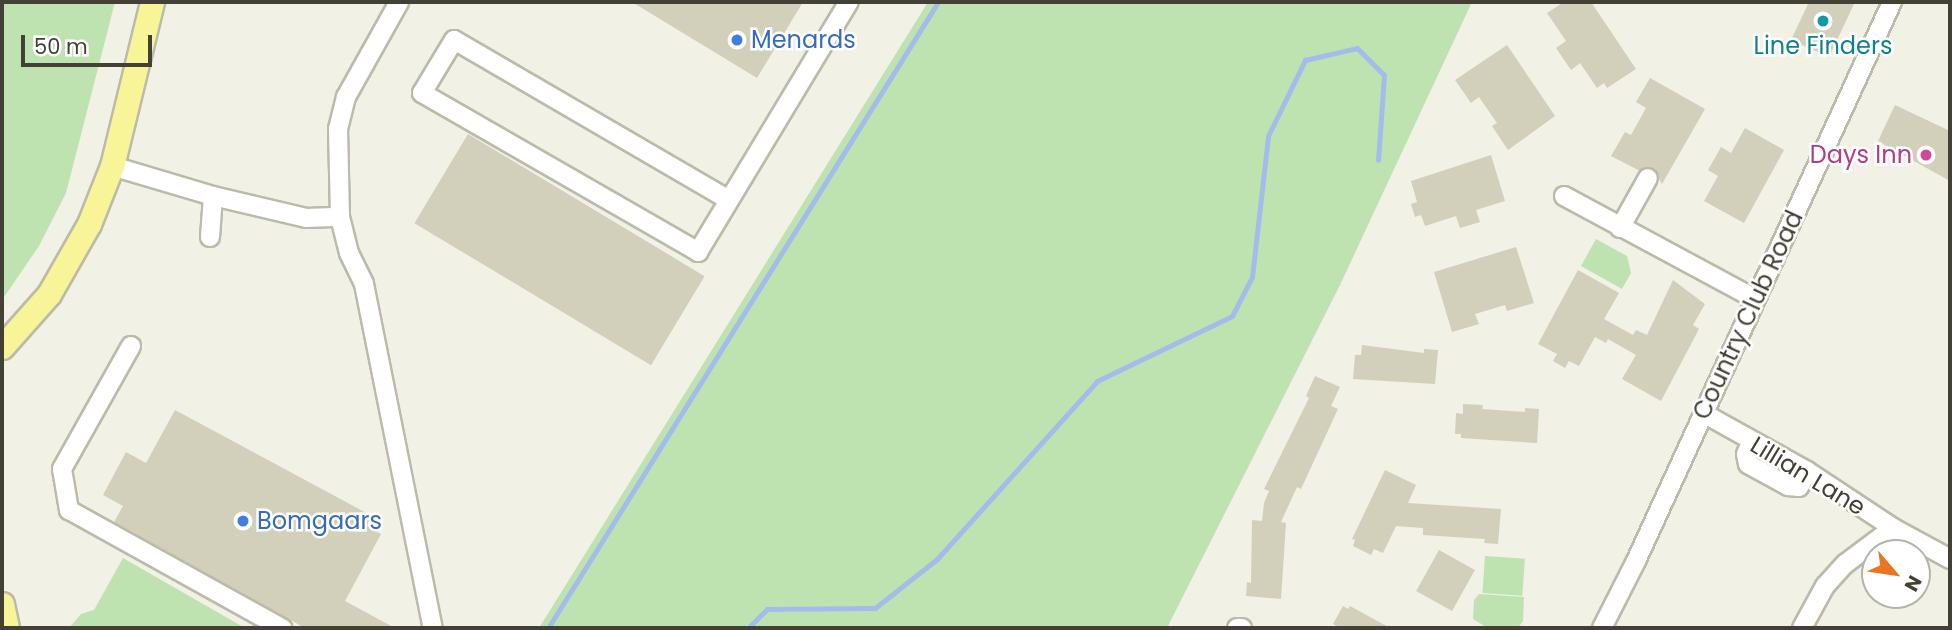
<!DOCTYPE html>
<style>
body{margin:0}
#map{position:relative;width:1952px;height:630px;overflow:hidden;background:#f1f1e5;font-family:Poppins,sans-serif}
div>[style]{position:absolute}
.green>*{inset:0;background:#bfe3b0;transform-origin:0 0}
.stream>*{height:5px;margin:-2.5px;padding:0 2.5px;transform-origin:2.5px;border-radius:2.5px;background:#a4bceb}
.building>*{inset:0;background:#d2cfbb;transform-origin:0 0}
.roads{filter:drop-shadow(2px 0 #bcbaa8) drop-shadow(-2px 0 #bcbaa8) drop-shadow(0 2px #bcbaa8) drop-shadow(0 -2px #bcbaa8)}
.minor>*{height:18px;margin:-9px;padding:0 9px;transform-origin:9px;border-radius:9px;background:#fff}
.major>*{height:23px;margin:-11.5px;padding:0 11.5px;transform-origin:11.5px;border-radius:11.5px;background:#f7f598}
.dots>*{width:19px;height:19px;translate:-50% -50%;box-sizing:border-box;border:4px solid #fff;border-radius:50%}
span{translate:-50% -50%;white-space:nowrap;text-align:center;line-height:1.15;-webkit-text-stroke:5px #fff;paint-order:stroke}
.shop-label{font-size:24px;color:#366cbe}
.left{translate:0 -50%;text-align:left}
.culture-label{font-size:24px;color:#0d838f}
.hotel-label{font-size:24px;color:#b23c85}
.right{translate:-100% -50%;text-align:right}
.street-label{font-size:24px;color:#434135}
.frame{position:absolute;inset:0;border:4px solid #434135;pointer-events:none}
.north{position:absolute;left:1861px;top:539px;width:70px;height:70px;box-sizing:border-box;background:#fff;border:2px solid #b4b3ae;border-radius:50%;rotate:119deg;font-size:19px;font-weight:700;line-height:28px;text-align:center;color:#434135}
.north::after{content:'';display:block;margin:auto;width:24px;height:32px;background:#eb7522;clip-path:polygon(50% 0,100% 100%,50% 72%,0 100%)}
.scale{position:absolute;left:21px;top:35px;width:131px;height:32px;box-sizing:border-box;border:4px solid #434135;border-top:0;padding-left:9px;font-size:21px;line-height:24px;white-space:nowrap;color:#434135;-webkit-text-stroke:5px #fff;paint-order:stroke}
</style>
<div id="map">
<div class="green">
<i style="clip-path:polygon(2px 2px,115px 2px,66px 193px,39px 246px,2px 300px)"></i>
<i style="clip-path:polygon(928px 2px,1472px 2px,1340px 285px,1167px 628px,539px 628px)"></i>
<i style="clip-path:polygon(1596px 239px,1627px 256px,1631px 273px,1622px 289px,1581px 266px)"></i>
<i style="left:1485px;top:556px;width:40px;height:37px;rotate:4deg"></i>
<i style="clip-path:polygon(123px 558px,245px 628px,69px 628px,81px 614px,94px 610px)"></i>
<i style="clip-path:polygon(1479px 594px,1524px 597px,1523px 621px,1518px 628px,1488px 628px,1473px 619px,1474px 600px)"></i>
</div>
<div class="stream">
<i style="left:548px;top:628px;width:738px;rotate:-58.08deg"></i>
<i style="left:748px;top:628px;width:27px;rotate:-45deg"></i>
<i style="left:767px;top:609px;width:108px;rotate:-0.5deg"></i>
<i style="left:875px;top:608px;width:79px;rotate:-38.3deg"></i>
<i style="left:937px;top:559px;width:239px;rotate:-48deg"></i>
<i style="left:1097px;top:381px;width:150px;rotate:-25.7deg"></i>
<i style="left:1232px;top:316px;width:44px;rotate:-62.9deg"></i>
<i style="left:1252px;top:277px;width:142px;rotate:-83.5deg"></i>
<i style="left:1268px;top:136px;width:85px;rotate:-64deg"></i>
<i style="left:1305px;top:60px;width:53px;rotate:-13deg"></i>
<i style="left:1357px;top:48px;width:38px;rotate:45deg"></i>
<i style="left:1384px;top:75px;width:85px;rotate:94deg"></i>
</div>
<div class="building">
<i style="clip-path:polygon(632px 2px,803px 2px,757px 78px)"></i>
<i style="clip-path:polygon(1564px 2px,1591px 2px,1636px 69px,1607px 88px,1604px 83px,1597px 88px,1580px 63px,1571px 70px,1556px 48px,1566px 41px,1547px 13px)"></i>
<i style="clip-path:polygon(1809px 2px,1855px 2px,1829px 57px,1791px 40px)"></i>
<i style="clip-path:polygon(1507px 45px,1555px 116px,1508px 150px,1492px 126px,1497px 123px,1479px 97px,1471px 103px,1455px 80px)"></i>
<i style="clip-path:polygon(1650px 78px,1705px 109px,1662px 184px,1653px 168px,1640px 171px,1611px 156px,1625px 132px,1631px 135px,1646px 108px,1636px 102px)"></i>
<i style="clip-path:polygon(1895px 105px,1950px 131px,1950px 181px,1878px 141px)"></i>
<i style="clip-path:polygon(1745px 128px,1784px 150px,1744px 223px,1704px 201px,1718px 176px,1708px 170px,1721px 147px,1731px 153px)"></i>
<i style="left:468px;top:134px;width:276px;height:104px;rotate:31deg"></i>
<i style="clip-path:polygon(1491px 155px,1505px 201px,1476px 210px,1480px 222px,1460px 228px,1456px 216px,1425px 226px,1421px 215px,1415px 217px,1411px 204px,1417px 202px,1411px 181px)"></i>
<i style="clip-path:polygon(1516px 247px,1534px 303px,1507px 311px,1505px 305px,1475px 314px,1479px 324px,1452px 332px,1434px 272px)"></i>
<i style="clip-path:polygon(1578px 270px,1619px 293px,1604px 319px,1633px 335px,1636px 330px,1647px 335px,1673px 280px,1705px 304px,1693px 325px,1699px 329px,1661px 401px,1622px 379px,1636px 355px,1608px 339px,1606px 343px,1595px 337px,1579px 366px,1569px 361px,1565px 368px,1553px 361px,1557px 354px,1538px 344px)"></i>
<i style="clip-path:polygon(1362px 345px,1424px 353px,1424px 349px,1438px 350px,1435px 384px,1353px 379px,1355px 355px,1361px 355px)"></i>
<i style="clip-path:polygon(1315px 376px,1340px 387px,1331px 406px,1338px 409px,1301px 489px,1297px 487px,1281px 522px,1286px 523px,1281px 599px,1246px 596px,1247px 582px,1251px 583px,1252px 520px,1262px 521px,1264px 503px,1269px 491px,1264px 489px,1309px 398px,1306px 396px)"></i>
<i style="clip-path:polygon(1463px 404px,1483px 405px,1482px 409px,1525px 412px,1525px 408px,1539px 409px,1537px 443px,1461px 438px,1461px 434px,1455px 434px,1456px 413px,1463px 414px)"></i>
<i style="clip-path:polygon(175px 410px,372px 516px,367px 526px,381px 534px,345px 601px,395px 628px,305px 628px,114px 522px,123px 506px,103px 495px,126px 452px,146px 463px)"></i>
<i style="clip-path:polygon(1385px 470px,1416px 485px,1408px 503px,1501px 509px,1498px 544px,1484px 543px,1485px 539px,1423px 535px,1423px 528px,1396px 526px,1383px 553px,1374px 549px,1371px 555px,1353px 546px,1355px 540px,1352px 539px)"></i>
<i style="left:1439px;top:550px;width:41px;height:47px;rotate:29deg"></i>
<i style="clip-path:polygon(1343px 606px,1348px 609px,1350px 606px,1390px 628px,1340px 628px,1333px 624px)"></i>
</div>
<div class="roads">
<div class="minor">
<i style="left:112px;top:166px;width:105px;rotate:16.5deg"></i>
<i style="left:213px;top:196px;width:96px;rotate:13.3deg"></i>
<i style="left:306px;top:218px;width:34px;rotate:-2deg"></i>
<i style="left:340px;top:217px;width:88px;rotate:-91.3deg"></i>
<i style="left:338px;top:129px;width:33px;rotate:-76deg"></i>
<i style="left:346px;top:97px;width:109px;rotate:-60.8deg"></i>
<i style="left:1564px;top:196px;width:217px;rotate:28.3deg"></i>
<i style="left:729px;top:200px;width:318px;rotate:-149.8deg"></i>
<i style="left:454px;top:40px;width:62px;rotate:121.1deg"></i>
<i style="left:422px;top:93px;width:319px;rotate:29.9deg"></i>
<i style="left:698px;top:252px;width:292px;rotate:-58.9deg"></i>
<i style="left:340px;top:217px;width:37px;rotate:76deg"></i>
<i style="left:349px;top:253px;width:34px;rotate:64deg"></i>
<i style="left:364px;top:284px;width:351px;rotate:78.7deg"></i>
<i style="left:1620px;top:228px;width:57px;rotate:-60.8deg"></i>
<i style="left:210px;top:237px;width:41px;rotate:-85.8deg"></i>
<i style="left:131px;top:346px;width:141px;rotate:119.3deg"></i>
<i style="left:62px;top:469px;width:42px;rotate:80.3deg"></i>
<i style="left:69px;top:510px;width:244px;rotate:29deg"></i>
<i style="left:1703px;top:413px;width:119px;rotate:29.1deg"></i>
<i style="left:1807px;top:471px;width:103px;rotate:33.5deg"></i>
<i style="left:1893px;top:528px;width:65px;rotate:28.5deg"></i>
<i style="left:1752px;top:441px;width:14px;rotate:115deg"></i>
<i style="left:1746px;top:454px;width:10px;rotate:79deg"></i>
<i style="left:1748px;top:464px;width:46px;rotate:28.8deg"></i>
<i style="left:1788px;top:486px;width:11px;rotate:5deg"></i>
<i style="left:1799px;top:487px;width:18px;rotate:-63deg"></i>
<i style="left:1237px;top:628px;width:5px"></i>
<i style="left:1602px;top:628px;width:75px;rotate:-63.1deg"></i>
<i style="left:1636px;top:561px;width:615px;rotate:-65.39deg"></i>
<i style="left:1802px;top:628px;width:48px;rotate:-61.3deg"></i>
<i style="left:1825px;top:586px;width:30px;rotate:-48deg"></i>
<i style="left:1845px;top:564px;width:60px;rotate:-36.9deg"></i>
</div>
<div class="major">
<i style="left:2px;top:347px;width:71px;rotate:-48.4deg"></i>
<i style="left:49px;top:294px;width:81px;rotate:-60.3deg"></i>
<i style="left:89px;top:224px;width:62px;rotate:-68.4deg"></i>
<i style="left:112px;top:166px;width:169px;rotate:-76.3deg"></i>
<i style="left:2px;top:604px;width:25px;rotate:78deg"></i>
</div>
</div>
<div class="dots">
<i style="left:1823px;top:21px;background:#0f9aa8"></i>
<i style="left:737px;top:40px;background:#3f7fe0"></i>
<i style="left:1926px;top:155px;background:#d1479c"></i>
<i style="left:243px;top:521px;background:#3f7fe0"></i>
</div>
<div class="shop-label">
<span class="left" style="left:751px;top:40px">Menards</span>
<span class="left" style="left:257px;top:521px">Bomgaars</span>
</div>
<div class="culture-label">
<span style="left:1823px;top:46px">Line Finders</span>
</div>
<div class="hotel-label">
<span class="right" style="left:1912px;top:155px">Days Inn</span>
</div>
<div class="street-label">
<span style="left:1748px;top:315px;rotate:-65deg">Country Club Road</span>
<span style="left:1808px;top:476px;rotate:31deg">Lillian Lane</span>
</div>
<div class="frame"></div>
<div class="north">N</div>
<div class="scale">50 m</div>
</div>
